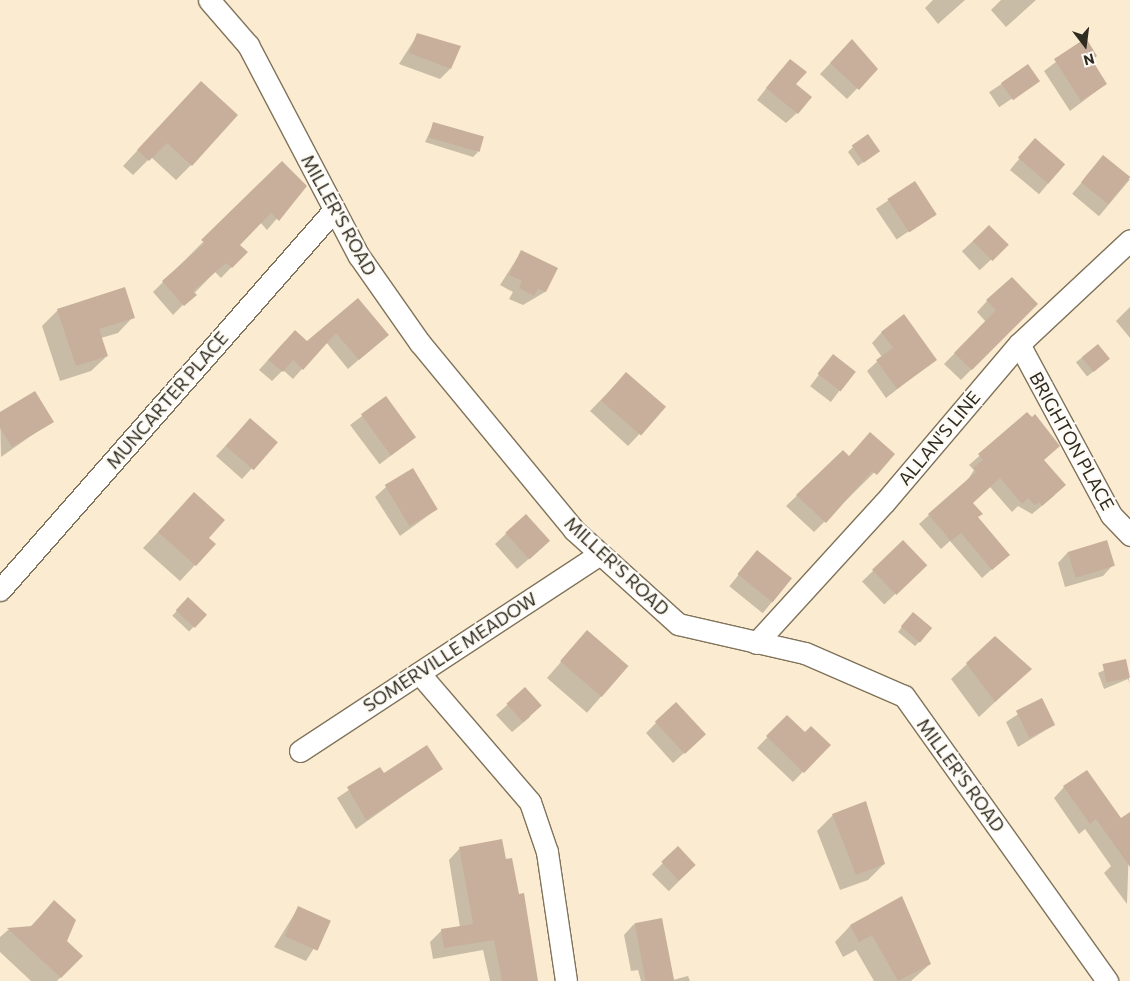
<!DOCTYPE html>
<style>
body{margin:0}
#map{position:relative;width:1130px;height:981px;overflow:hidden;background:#fbecd1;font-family:Commissioner,sans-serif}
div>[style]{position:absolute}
.shadow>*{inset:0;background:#0003;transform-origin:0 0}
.building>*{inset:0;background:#c8af9c;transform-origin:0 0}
.roads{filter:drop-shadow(1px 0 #80735b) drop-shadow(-1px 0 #80735b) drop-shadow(0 1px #80735b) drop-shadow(0 -1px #80735b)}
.minor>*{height:21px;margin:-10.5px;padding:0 10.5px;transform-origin:10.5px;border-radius:10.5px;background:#fff}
span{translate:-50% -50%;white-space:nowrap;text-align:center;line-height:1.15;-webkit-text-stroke:4.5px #fefbf5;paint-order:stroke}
.street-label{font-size:18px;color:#302b20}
.north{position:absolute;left:1060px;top:20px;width:50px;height:50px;-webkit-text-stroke:4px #fefbf5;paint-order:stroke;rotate:165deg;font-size:14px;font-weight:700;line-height:20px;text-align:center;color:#302b20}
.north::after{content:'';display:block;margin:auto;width:18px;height:22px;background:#302b20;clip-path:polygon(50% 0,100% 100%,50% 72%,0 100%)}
</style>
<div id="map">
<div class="shadow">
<i style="clip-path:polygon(933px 0,965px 0,938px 24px,925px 8px)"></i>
<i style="clip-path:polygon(1001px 0,1036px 0,1006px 27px,991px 10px)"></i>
<i style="clip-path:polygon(418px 34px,450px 69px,440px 79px,399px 64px)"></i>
<i style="clip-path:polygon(1085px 40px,1091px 61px,1106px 84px,1070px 111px,1044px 71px)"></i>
<i style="clip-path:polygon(842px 51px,876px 69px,847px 99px,820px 74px)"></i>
<i style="left:1028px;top:66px;width:18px;height:47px;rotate:56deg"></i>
<i style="clip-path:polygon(780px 71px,797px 113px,786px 123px,757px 100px)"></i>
<i style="clip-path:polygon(201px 82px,191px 165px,176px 180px,151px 157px,133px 175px,123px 166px)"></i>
<i style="clip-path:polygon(434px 123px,478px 152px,473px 157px,425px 142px)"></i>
<i style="left:1035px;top:140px;width:38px;height:39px;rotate:40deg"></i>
<i style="clip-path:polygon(853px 147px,873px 155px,858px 166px,848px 152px)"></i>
<i style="left:1103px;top:157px;width:35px;height:48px;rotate:40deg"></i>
<i style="clip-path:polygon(282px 163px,305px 186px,267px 230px,260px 222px,239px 245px,246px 252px,221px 278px,215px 272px,173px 315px,153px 292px)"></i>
<i style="left:914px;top:183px;width:37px;height:46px;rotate:56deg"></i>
<i style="left:989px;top:226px;width:26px;height:37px;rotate:47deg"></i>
<i style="clip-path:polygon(521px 252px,556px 269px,545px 292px,523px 305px,509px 299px,513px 292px,500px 285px)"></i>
<i style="clip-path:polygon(357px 300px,387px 335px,348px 369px,326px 342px,293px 379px,283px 370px,272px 381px,259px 370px,285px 341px,307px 342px)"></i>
<i style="clip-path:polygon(987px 301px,1036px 304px,961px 380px,944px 364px,986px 322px,977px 312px)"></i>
<i style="clip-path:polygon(1130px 307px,1130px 338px,1116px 321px)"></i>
<i style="clip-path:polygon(58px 310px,133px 317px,118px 333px,101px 338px,107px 356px,91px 371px,60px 381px,42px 326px)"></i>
<i style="clip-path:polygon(882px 332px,936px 359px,886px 398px,867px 371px,882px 357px,872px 343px)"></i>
<i style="left:1098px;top:345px;width:18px;height:28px;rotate:52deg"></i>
<i style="left:833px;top:356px;width:26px;height:38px;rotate:37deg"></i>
<i style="clip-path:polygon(616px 384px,664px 408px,628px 446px,590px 411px)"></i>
<i style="left:386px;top:398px;width:49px;height:45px;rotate:53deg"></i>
<i style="clip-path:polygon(0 414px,52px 421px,1px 457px)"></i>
<i style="clip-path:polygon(1027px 414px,1055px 495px,1032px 514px,1018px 506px,1012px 512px,990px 487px,972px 503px,977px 518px,1008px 555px,982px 578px,950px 541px,941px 549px,919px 524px,967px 481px,974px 470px,969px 465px)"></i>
<i style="clip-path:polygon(240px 430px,276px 442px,242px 479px,216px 456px)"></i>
<i style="clip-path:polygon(843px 452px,849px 457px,893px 454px,814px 532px,786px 506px)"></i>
<i style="clip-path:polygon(386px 487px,437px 509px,400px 536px,375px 497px)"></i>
<i style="clip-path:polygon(194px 494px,207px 538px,195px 565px,180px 581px,143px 548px)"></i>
<i style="clip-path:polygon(526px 515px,538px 551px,517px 569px,495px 544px)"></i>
<i style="left:903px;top:542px;width:32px;height:57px;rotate:46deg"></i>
<i style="left:757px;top:552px;width:43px;height:44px;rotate:39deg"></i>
<i style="clip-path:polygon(1068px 552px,1113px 565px,1103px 576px,1065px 587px,1058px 563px)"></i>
<i style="left:188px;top:599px;width:23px;height:23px;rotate:43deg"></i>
<i style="clip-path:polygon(908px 619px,920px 641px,915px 646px,898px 632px)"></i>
<i style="left:587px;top:632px;width:53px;height:61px;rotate:41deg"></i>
<i style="clip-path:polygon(1125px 661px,1130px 684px,1128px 679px,1104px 689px,1098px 673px)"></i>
<i style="clip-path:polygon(967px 664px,1030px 669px,979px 717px,951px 679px)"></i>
<i style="clip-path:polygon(525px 689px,530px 717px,512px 732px,496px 715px)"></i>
<i style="clip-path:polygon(1042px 699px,1054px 725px,1018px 747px,1006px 722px)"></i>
<i style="clip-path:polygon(787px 717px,805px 733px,829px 745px,793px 782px,757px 748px)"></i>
<i style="clip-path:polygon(656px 723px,694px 744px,673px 763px,646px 733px)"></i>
<i style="clip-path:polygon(380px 769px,384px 775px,441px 769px,356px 829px,337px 798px)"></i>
<i style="clip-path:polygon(1064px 787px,1121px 820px,1130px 816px,1127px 904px,1104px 873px,1111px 866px,1085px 829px,1079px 834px,1054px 798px)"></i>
<i style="clip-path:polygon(866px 803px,884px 864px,868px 880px,840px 890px,817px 831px,833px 815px)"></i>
<i style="clip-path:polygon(460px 848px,505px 860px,537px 981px,490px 981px,483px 950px,433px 959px,430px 942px,442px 930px,460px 927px,449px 860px)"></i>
<i style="left:678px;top:848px;width:24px;height:37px;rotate:45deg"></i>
<i style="clip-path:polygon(902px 898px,930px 964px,911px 981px,874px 981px,856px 950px,843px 957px,835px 942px,850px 926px)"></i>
<i style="clip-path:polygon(54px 902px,66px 941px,81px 956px,57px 981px,31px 981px,0 952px,0 937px,8px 930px,30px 927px)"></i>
<i style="clip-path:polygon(298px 908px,330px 922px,306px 961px,274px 947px)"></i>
<i style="clip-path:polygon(634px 924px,673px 980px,688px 976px,690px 981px,641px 981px,638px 970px,631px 971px,624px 935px)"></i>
</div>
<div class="building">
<i style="clip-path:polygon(417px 33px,461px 46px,451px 69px,409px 53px)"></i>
<i style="clip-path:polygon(1086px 38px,1097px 56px,1092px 60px,1107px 84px,1081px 101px,1054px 59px)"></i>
<i style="clip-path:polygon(852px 39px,878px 69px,859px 90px,830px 63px)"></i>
<i style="clip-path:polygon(790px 59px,807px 72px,796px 84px,812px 97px,798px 114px,766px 88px)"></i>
<i style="left:1028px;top:64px;width:21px;height:33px;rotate:55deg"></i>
<i style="clip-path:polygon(201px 81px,238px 115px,192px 166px,167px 143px,149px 161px,137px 150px)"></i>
<i style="left:433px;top:122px;width:53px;height:16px;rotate:16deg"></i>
<i style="left:868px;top:134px;width:21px;height:20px;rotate:55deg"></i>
<i style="left:1035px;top:138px;width:40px;height:26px;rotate:41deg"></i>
<i style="left:1103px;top:155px;width:35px;height:35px;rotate:39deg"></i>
<i style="clip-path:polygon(282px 161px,307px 186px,279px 221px,271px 213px,240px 245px,248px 252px,232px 268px,226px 263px,193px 291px,197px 295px,184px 306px,162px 281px,205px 243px,201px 240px)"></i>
<i style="left:915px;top:181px;width:40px;height:33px;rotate:57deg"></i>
<i style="left:989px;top:225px;width:28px;height:23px;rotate:45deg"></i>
<i style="clip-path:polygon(521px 250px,558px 268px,546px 292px,538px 289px,534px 296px,519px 288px,522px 281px,509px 275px)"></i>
<i style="clip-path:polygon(1012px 277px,1038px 304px,972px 370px,954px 353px,996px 310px,986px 300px)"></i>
<i style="clip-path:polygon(125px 287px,135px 318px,99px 329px,108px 356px,76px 366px,57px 309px)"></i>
<i style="clip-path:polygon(358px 298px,389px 335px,359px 360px,336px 333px,303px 370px,293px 360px,283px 372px,268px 360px,295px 330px,307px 341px)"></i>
<i style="clip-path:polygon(904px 314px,937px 360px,897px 389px,876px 360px,893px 348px,881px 332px)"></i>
<i style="left:1098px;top:344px;width:19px;height:21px;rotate:51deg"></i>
<i style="left:833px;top:354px;width:29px;height:25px;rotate:38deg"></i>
<i style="left:626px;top:372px;width:53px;height:38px;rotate:41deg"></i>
<i style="clip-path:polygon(35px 391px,54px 422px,12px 447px,0 428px,0 412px)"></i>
<i style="left:386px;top:396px;width:51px;height:31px;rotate:54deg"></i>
<i style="clip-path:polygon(1027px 412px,1032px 417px,1035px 414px,1060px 446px,1044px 460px,1066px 485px,1042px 506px,1039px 502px,1035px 505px,1028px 498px,1022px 504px,1000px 478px,973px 503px,983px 514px,978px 517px,1010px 555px,992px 570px,961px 533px,951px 541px,928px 514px,976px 472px,973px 468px,983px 460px,978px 454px)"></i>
<i style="left:250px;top:418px;width:37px;height:37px;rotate:41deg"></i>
<i style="clip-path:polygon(870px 432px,895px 454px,877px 475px,872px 471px,826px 523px,796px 495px,843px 450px,849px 456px)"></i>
<i style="left:413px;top:468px;width:48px;height:33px;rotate:59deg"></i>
<i style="clip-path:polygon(194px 492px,225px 520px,209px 538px,216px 544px,196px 566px,158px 532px)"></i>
<i style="left:526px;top:514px;width:36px;height:28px;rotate:48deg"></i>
<i style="left:903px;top:540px;width:35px;height:43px;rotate:46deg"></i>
<i style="left:1107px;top:540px;width:27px;height:41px;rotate:73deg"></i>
<i style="left:757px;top:550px;width:45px;height:31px;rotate:39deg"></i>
<i style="left:188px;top:597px;width:26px;height:18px;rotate:43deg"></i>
<i style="left:913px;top:612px;width:25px;height:19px;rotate:40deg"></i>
<i style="left:587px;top:630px;width:55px;height:41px;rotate:41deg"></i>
<i style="clip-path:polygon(995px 636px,1032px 669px,995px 702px,966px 663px)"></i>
<i style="left:1126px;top:659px;width:19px;height:24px;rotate:78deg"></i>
<i style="left:525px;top:687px;width:25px;height:25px;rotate:48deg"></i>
<i style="left:1042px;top:698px;width:30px;height:29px;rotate:64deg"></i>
<i style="left:676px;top:702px;width:44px;height:29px;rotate:47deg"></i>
<i style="clip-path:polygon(787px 715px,805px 732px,811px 726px,831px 745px,804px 773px,766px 736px)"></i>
<i style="clip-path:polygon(427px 745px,443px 769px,366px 820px,347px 787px,380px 767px,384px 773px)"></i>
<i style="clip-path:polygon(1087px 770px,1121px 818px,1130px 812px,1130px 867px,1096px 819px,1090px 824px,1063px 786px)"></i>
<i style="clip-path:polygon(866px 801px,885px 864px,856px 875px,832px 814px)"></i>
<i style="clip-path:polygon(502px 839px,506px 859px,512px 858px,519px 894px,524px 893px,538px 981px,502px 981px,494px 940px,444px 948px,441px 929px,473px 924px,459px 847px)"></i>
<i style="left:678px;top:846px;width:26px;height:23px;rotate:47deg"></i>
<i style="clip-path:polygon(902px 896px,931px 964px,898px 981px,872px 935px,859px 942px,850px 925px)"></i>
<i style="clip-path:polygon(54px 900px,76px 920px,67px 941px,83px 956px,61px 978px,7px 928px,32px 926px)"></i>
<i style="left:298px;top:906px;width:36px;height:33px;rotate:24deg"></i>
<i style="left:662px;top:918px;width:64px;height:28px;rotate:79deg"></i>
</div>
<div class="roads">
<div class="minor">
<i style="left:209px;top:0;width:60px;rotate:49.1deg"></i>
<i style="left:248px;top:45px;width:238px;rotate:62.3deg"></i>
<i style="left:359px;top:256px;width:106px;rotate:55deg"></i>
<i style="left:420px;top:343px;width:242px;rotate:50.5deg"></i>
<i style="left:574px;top:530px;width:140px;rotate:42.1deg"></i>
<i style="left:678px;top:624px;width:130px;rotate:12.9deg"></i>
<i style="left:805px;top:653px;width:108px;rotate:23.5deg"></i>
<i style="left:904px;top:696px;width:350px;rotate:54.5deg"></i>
<i style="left:1019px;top:344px;width:194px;rotate:61.7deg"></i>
<i style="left:1111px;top:515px;width:28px;rotate:46deg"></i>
<i style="left:0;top:590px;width:506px;rotate:-48.69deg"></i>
<i style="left:756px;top:643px;width:190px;rotate:-47.6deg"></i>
<i style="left:884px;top:503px;width:209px;rotate:-49.7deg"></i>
<i style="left:1019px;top:344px;width:152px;rotate:-43.1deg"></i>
<i style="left:419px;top:673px;width:170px;rotate:49.3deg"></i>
<i style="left:530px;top:802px;width:53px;rotate:71.2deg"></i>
<i style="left:547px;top:852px;width:130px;rotate:81.6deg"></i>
<i style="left:300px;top:751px;width:359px;rotate:-33.3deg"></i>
</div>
</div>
<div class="street-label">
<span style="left:339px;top:215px;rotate:61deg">MILLER'S ROAD</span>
<span style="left:167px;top:400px;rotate:-49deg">MUNCARTER PLACE</span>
<span style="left:939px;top:438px;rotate:-50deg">ALLAN'S LINE</span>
<span style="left:1072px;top:441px;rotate:61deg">BRIGHTON PLACE</span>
<span style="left:617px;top:566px;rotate:43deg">MILLER'S ROAD</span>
<span style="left:450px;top:652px;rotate:-33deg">SOMERVILLE MEADOW</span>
<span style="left:961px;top:775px;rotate:54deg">MILLER'S ROAD</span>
</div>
<div class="north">N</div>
</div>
